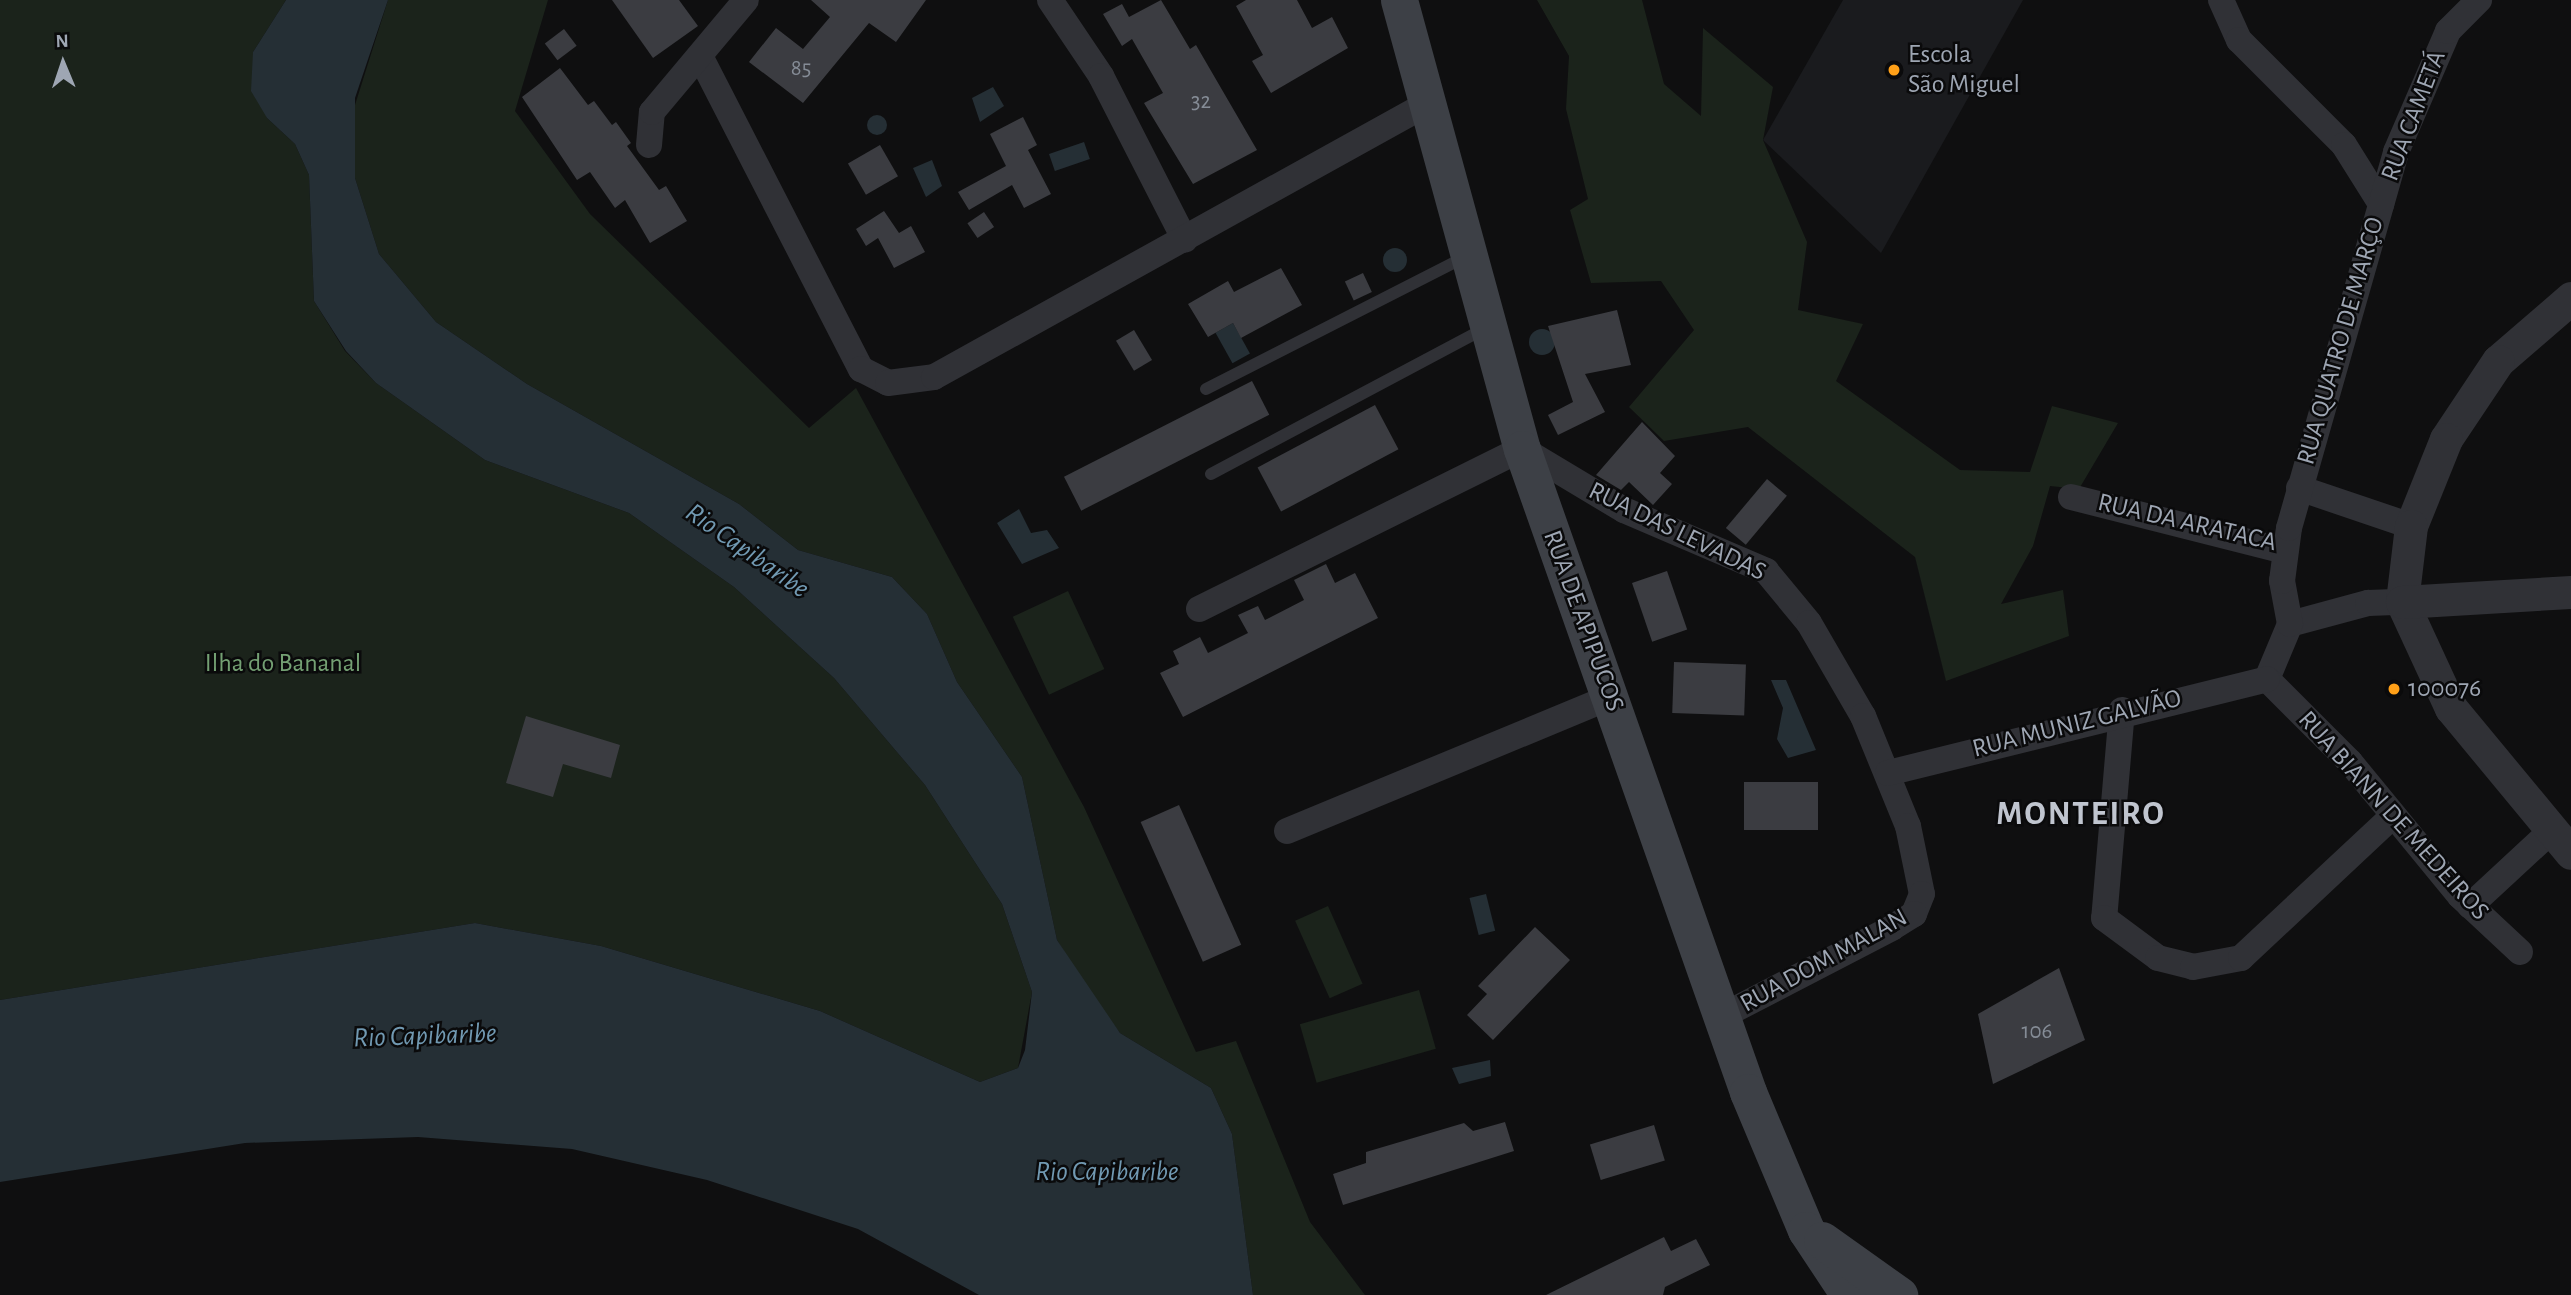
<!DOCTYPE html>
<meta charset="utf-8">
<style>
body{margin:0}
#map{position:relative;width:2571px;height:1295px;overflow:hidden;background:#0f0f10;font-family:"Alegreya Sans",sans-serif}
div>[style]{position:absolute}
.built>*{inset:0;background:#1a1b1e}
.green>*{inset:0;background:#1b231b;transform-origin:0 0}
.water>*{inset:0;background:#252f35;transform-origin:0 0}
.round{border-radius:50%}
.building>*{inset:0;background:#3b3c41;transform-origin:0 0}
.service>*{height:12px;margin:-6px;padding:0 6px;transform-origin:6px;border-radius:6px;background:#303136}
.minor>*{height:26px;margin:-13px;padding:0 13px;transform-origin:13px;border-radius:13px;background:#303136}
.tertiary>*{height:33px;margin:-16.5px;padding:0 16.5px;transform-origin:16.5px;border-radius:16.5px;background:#303136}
.secondary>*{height:37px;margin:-18.5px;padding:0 18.5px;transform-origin:18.5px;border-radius:18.5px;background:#3d4046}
.dots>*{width:19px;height:19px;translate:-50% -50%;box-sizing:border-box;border:4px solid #0a0a0b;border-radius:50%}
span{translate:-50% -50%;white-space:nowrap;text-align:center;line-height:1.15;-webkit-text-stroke:5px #0a0a0b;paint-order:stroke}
.number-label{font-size:23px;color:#858c96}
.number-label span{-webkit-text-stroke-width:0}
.poi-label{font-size:26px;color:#9ea6b3}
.left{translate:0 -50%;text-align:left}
.street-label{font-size:26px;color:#9ea6b3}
.park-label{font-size:26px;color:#74a073}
.water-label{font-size:28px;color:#7199b2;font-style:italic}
.district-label{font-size:33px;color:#c0c5cf;font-weight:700;letter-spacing:2px}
.north{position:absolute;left:28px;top:28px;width:70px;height:70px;-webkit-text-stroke:5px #0a0a0b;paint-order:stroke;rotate:358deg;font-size:19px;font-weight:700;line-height:28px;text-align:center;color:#9ea6b3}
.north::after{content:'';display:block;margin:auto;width:24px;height:32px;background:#9ea6b3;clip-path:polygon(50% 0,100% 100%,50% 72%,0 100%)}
</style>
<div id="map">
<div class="built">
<i style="clip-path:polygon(1843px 0,2023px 0,1881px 253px,1763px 140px)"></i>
</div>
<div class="green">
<i style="clip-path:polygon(0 0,286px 0,253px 52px,267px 118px,295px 144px,309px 175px,314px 301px,345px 351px,376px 383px,485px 460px,629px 513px,734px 587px,834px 678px,925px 785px,1002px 904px,1032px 992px,1018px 1068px,980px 1082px,820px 1011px,601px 946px,475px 923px,0 1000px)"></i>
<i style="clip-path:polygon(388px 0,548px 0,515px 111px,590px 214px,809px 428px,856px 388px,1084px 807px,1196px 1052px,1236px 1041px,1310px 1222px,1365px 1295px,1253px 1295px,1232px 1134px,1211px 1088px,1120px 1033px,1092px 996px,1057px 940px,1022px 777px,957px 682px,927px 614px,892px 577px,798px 550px,739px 504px,527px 384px,436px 322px,379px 254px,355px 178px,355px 105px)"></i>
<i style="clip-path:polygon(1537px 0,1642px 0,1664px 84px,1701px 116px,1703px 28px,1773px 87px,1763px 140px,1807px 242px,1798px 310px,1863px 324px,1836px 381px,1960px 470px,2030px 472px,2052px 406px,2118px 423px,2079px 489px,2050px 486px,2033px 546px,2001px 604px,2063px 590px,2069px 636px,1946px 681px,1915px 557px,1748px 427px,1664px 441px,1629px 407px,1694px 330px,1661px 281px,1591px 283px,1570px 210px,1588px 199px,1566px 109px,1569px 56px)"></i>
<i style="left:1068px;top:591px;width:86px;height:61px;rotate:65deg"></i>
<i style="left:1328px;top:906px;width:85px;height:36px;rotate:66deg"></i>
<i style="left:1419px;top:990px;width:61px;height:124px;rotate:74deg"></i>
</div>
<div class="water">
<i style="clip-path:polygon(286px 0,388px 0,355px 98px,355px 178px,379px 254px,436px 322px,527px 384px,739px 504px,798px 550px,892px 577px,927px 614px,957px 682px,1022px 777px,1057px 940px,1120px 1033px,1211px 1088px,1232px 1134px,1253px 1295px,979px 1295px,858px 1229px,707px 1180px,572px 1149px,418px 1137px,245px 1143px,0 1182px,0 1000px,475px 923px,601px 946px,820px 1011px,980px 1082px,1018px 1068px,1025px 1050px,1032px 992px,1002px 904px,925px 785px,834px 678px,734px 587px,629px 513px,485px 460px,376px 383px,346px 351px,314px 301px,309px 175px,295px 144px,267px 118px,251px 91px,253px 52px)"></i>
<i style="clip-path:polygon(993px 87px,1004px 106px,980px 122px,972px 98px)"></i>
<i class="round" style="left:867px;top:115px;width:20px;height:20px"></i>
<i style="left:1084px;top:142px;width:18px;height:37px;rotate:71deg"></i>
<i style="clip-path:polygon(932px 160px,942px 186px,926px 197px,913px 168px)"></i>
<i class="round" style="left:1383px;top:248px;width:24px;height:24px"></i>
<i style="left:1233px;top:323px;width:35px;height:20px;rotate:61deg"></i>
<i class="round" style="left:1529px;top:329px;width:26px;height:26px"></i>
<i style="clip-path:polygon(1019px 509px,1031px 533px,1047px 530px,1059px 548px,1022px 564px,997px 523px)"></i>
<i style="clip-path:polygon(1771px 680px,1786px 680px,1816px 750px,1788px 758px,1777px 739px,1783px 708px)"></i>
<i style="left:1486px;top:894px;width:38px;height:17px;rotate:76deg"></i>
<i style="clip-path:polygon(1490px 1060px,1491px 1076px,1459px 1084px,1452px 1068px)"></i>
</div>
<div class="building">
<i style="clip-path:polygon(612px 0,679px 0,698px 26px,653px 58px)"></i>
<i style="clip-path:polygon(811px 0,926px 0,896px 42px,869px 23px,803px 103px,749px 62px,776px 28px,803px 49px,830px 17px)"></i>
<i style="clip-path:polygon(1161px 0,1190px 49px,1196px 45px,1257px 150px,1193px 184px,1144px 103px,1163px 93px,1132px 39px,1122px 46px,1103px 14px,1122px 4px,1129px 17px)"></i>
<i style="clip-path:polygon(1246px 0,1297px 0,1312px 28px,1332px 17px,1348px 48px,1271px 93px,1252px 61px,1263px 55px,1236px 6px)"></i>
<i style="left:564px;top:29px;width:21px;height:24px;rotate:53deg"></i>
<i style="clip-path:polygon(560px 68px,588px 105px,594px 101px,612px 125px,616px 122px,631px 143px,627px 146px,659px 190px,666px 186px,687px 221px,650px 243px,625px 200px,615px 208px,590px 172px,577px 180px,522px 97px)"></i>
<i style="clip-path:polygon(1023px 117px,1037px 145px,1028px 150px,1051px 194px,1024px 208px,1012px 185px,969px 210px,958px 192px,1006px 166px,990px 134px)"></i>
<i style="left:880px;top:145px;width:36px;height:37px;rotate:60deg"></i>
<i style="clip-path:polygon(884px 211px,899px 233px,911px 226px,925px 252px,894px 268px,878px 238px,866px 246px,856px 229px)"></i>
<i style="left:984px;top:212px;width:18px;height:20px;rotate:56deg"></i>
<i style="clip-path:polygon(1281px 268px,1302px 305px,1241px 338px,1233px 323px,1208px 337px,1188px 304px,1228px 281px,1234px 292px)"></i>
<i style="left:1363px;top:273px;width:21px;height:20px;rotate:65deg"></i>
<i style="clip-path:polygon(1617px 310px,1631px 365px,1585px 374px,1605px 412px,1558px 435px,1548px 415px,1573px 402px,1548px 326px)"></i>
<i style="left:1134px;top:330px;width:35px;height:21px;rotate:59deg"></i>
<i style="left:1252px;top:381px;width:38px;height:211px;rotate:63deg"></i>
<i style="left:1375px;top:405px;width:50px;height:133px;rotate:62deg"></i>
<i style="clip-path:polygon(1642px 422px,1675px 456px,1660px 473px,1672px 484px,1653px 505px,1629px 482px,1621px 490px,1596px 475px)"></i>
<i style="left:1767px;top:479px;width:26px;height:64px;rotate:40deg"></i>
<i style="clip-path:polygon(1326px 564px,1335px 583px,1355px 573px,1378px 618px,1183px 717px,1160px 673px,1179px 664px,1173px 651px,1200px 637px,1208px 653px,1248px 633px,1238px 615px,1258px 606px,1265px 620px,1304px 600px,1294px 580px)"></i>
<i style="left:1667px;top:571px;width:62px;height:37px;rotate:71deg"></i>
<i style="left:1674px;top:662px;width:72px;height:51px;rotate:2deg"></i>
<i style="clip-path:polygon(526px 716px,620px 745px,611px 778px,563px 764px,553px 797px,506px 783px)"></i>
<i style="left:1818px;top:782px;width:48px;height:74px;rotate:90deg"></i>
<i style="left:1179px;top:805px;width:153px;height:42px;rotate:66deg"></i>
<i style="clip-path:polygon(1535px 927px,1570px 960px,1493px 1040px,1467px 1015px,1487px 994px,1478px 986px)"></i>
<i style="clip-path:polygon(2059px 968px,2085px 1040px,1993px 1084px,1978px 1014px)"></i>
<i style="clip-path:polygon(1505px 1122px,1514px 1151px,1343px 1205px,1333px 1174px,1366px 1163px,1366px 1152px,1464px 1123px,1473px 1131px)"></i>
<i style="left:1654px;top:1125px;width:37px;height:67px;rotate:73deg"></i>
<i style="clip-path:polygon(1664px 1237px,1671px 1251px,1696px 1239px,1710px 1265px,1665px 1287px,1663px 1295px,1546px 1295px)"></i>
</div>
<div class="service">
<i style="left:1206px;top:389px;width:293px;rotate:-27deg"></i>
<i style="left:1211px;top:474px;width:311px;rotate:-28deg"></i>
</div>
<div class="minor">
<i style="left:1050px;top:0;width:92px;rotate:56.1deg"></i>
<i style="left:1101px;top:76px;width:184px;rotate:62.9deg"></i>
<i style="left:2221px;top:0;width:44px;rotate:65.8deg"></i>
<i style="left:2239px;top:40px;width:148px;rotate:45deg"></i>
<i style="left:2344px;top:145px;width:70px;rotate:57.9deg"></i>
<i style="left:701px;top:58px;width:350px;rotate:62.8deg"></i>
<i style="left:861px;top:369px;width:30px;rotate:27deg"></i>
<i style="left:888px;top:383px;width:46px;rotate:-7.4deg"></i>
<i style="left:934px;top:377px;width:561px;rotate:-28.99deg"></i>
<i style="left:649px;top:145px;width:33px;rotate:-85deg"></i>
<i style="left:652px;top:112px;width:146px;rotate:-50deg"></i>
<i style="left:2299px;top:488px;width:118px;rotate:18.7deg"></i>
<i style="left:2071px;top:497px;width:221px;rotate:14.2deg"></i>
<i style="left:1199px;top:609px;width:360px;rotate:-26.4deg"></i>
<i style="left:1522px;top:449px;width:119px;rotate:30.9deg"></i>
<i style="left:1624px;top:510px;width:155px;rotate:23.2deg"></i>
<i style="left:1766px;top:571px;width:67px;rotate:50.4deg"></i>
<i style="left:1809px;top:623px;width:108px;rotate:59.9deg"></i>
<i style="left:1863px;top:716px;width:119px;rotate:67.8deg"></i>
<i style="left:1908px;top:826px;width:69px;rotate:78.4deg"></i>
<i style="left:1922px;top:894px;width:22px;rotate:112deg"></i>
<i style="left:1914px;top:914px;width:26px;rotate:148deg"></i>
<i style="left:1892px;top:928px;width:189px;rotate:152.6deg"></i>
<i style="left:2290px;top:624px;width:81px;rotate:-15.1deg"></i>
<i style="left:2368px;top:603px;width:34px;rotate:-2deg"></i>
<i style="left:2267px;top:679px;width:60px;rotate:-67.3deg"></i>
<i style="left:2290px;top:624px;width:44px;rotate:-100.5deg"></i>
<i style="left:2282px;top:581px;width:53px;rotate:-82.5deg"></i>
<i style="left:2289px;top:528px;width:391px;rotate:-74.1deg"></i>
<i style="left:2396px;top:152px;width:132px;rotate:-66.7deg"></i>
<i style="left:2448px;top:31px;width:44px;rotate:-45deg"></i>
<i style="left:2267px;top:679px;width:117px;rotate:45deg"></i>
<i style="left:2350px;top:762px;width:173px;rotate:50.6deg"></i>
<i style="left:2460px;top:896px;width:82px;rotate:43deg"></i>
<i style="left:2122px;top:710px;width:209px;rotate:94.9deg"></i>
<i style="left:2104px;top:918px;width:67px;rotate:36.5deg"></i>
<i style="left:2158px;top:958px;width:36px;rotate:14deg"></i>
<i style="left:2193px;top:967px;width:49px;rotate:-10.6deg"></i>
<i style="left:2241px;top:958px;width:208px;rotate:-43.1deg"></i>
<i style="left:1888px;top:773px;width:390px;rotate:-13.9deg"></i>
<i style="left:1287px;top:831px;width:350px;rotate:-22.5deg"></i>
<i style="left:2470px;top:906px;width:112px;rotate:-42.8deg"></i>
</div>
<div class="tertiary">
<i style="left:2571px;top:298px;width:96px;rotate:139.2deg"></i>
<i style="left:2498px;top:361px;width:94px;rotate:123.7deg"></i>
<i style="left:2446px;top:439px;width:94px;rotate:111.9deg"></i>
<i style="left:2411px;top:526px;width:77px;rotate:96.8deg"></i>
<i style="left:2402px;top:602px;width:117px;rotate:65.2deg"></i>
<i style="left:2451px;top:708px;width:188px;rotate:50.4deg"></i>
<i style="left:2402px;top:602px;width:169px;rotate:-3.4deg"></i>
</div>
<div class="secondary">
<i style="left:1399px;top:0;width:466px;rotate:74.7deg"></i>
<i style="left:1522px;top:449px;width:682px;rotate:70.63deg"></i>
<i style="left:1748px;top:1092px;width:150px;rotate:67.2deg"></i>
<i style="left:1806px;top:1230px;width:78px;rotate:56.5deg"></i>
<i style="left:1822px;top:1240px;width:95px;rotate:35.5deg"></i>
</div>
<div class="dots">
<i style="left:1894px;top:70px;background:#ffa018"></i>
<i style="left:2394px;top:689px;background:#ffa018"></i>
</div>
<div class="number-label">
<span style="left:801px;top:69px">85</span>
<span style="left:1201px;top:102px">32</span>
<span style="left:2037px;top:1032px">106</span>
</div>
<div class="poi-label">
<span class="left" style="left:1908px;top:70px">Escola<br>São Miguel</span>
<span class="left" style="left:2408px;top:689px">100076</span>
</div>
<div class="street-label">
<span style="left:2414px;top:116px;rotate:-69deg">RUA CAMETÁ</span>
<span style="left:2341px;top:341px;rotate:-74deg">RUA QUATRO DE MARÇO</span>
<span style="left:2187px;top:523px;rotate:13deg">RUA DA ARATACA</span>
<span style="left:1677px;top:532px;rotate:26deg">RUA DAS LEVADAS</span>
<span style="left:1583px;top:621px;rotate:70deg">RUA DE APIPUCOS</span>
<span style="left:2077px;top:724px;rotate:-14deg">RUA MUNIZ GALVÃO</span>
<span style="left:2393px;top:816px;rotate:48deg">RUA BIANN DE MEDEIROS</span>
<span style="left:1824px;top:961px;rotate:-29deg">RUA DOM MALAN</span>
</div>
<div class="park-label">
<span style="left:283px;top:664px">Ilha do Bananal</span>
</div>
<div class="water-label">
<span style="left:747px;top:551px;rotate:35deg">Rio Capibaribe</span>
<span style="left:425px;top:1036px;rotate:-2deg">Rio Capibaribe</span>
<span style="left:1107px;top:1172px">Rio Capibaribe</span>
</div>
<div class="district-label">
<span style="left:2081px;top:815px">MONTEIRO</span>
</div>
<div class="north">N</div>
</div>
